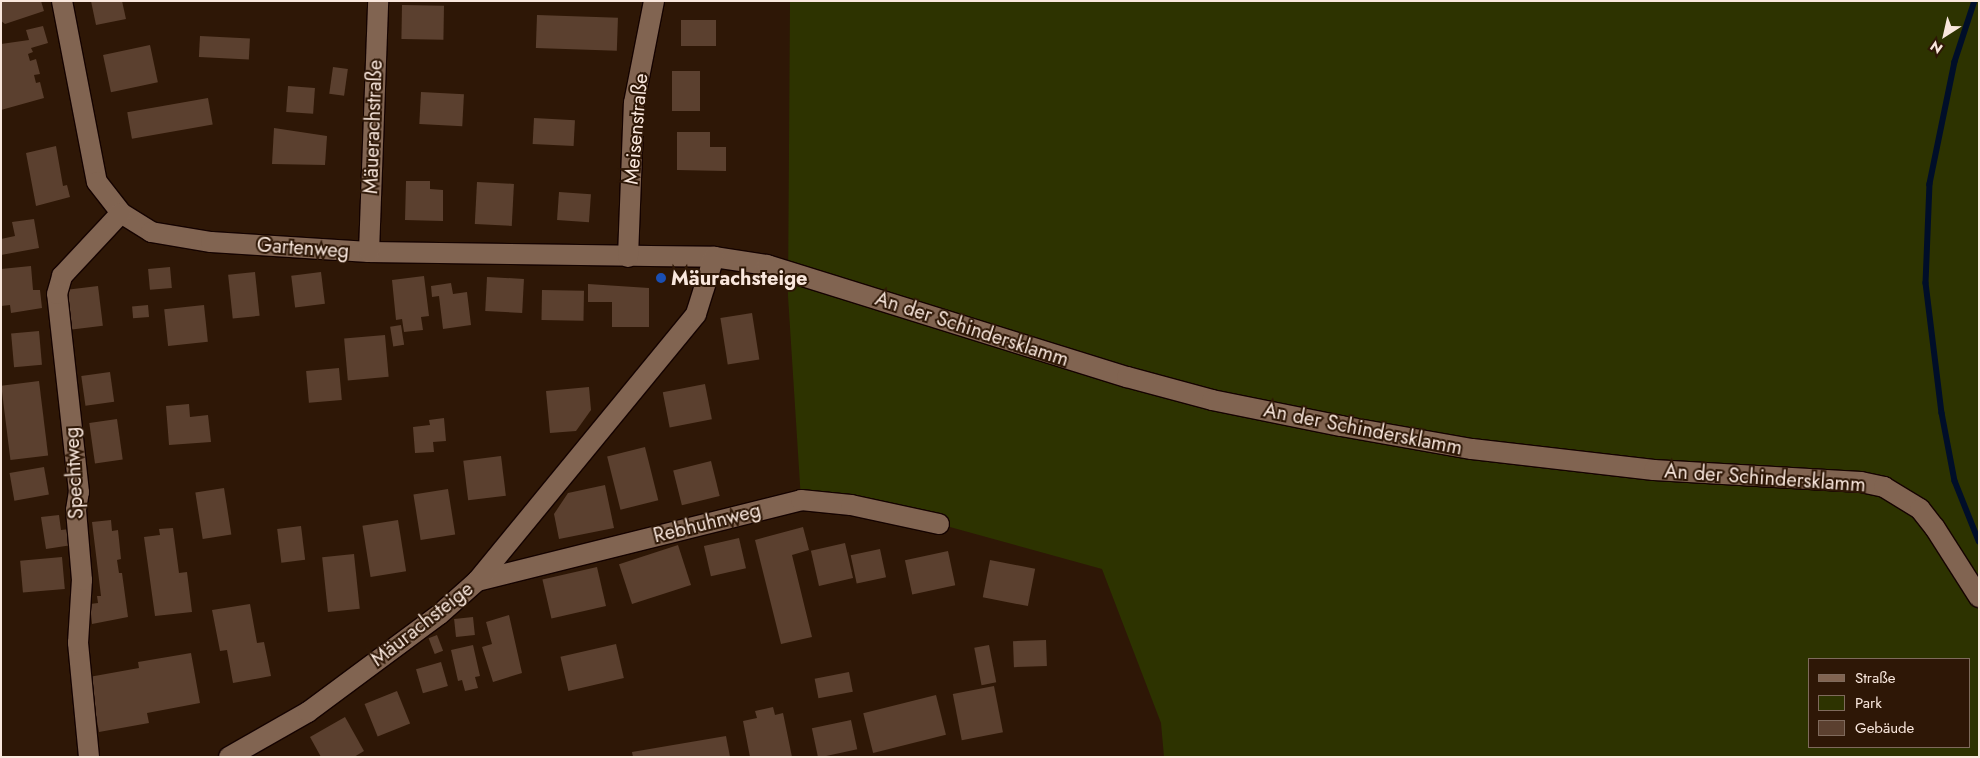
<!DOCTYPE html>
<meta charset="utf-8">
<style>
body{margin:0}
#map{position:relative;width:1980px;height:758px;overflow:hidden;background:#2e1706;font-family:Jost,sans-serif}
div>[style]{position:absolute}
.green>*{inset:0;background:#2d3300}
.stream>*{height:5.5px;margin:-2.75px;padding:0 2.75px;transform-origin:2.75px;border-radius:2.75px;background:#000e29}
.building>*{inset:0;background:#5b402f;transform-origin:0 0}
.roads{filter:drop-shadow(1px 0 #150300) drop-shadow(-1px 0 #150300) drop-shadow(0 1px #150300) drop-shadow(0 -1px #150300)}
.street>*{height:20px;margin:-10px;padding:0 10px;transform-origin:10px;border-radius:10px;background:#816451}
.dots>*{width:14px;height:14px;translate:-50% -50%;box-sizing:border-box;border:2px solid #2e1706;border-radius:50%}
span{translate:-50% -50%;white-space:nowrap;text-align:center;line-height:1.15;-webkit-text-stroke:4px #2e1706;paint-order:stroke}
.street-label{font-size:20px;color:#f9e7dd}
.poi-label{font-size:20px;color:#f9e7dd;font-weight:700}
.left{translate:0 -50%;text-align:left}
.frame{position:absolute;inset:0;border:2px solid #f9e7dd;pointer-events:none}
.legend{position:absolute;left:1808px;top:658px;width:162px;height:90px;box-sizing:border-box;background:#2e1706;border:1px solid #7f6a5c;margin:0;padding:6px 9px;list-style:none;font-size:15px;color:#f9e7dd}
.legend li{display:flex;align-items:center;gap:10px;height:25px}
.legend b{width:25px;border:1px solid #7f6a5c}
.north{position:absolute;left:1920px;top:10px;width:50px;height:50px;-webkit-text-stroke:4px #2e1706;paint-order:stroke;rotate:215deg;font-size:14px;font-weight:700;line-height:20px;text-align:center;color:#f9e7dd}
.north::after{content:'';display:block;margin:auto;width:18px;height:22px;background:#f9e7dd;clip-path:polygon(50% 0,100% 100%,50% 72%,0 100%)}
</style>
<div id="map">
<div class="green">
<i style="clip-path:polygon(evenodd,790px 1px,1979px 1px,1979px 757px,1164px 757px,1161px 723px,1102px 569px,939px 524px,801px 500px,788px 296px,790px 1px,1809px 659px,1969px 659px,1969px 747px,1809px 747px,1809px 659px)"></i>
</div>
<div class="stream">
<i style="left:1975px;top:1px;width:64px;rotate:108.2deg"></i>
<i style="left:1955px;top:62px;width:125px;rotate:101.6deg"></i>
<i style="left:1930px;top:184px;width:99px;rotate:92.3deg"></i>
<i style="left:1926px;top:283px;width:131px;rotate:83deg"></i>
<i style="left:1942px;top:413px;width:69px;rotate:79.2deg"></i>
<i style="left:1955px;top:481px;width:65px;rotate:68.2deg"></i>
</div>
<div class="building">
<i style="clip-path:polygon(1px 1px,41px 1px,44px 11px,5px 24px,1px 21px)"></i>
<i style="clip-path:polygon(91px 1px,122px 1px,126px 19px,96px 25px)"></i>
<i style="left:402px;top:5px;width:42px;height:34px;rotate:1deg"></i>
<i style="left:537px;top:15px;width:81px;height:33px;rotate:2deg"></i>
<i style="left:681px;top:20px;width:35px;height:26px"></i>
<i style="clip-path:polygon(43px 26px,48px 43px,31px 48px,33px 52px,28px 54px,30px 61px,36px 59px,40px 74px,34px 75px,36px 83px,40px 82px,44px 98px,1px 110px,1px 44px,29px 40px,26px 30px)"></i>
<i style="left:200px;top:36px;width:50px;height:21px;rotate:3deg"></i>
<i style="left:150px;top:45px;width:38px;height:48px;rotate:78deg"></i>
<i style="left:333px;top:67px;width:15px;height:27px;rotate:8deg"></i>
<i style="left:672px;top:71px;width:28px;height:40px"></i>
<i style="left:288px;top:86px;width:27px;height:26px;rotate:4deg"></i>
<i style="left:421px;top:92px;width:43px;height:32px;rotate:3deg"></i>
<i style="left:208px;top:98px;width:27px;height:82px;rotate:80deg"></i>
<i style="left:534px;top:118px;width:41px;height:26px;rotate:3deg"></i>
<i style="clip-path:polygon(274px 128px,327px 136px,325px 165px,272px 164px)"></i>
<i style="clip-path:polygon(677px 132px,710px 132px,710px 147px,726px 147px,726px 171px,677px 170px)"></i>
<i style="clip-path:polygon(56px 146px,63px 186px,67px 185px,70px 197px,36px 206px,26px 153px)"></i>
<i style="clip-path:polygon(406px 181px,430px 181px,430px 189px,443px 190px,443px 221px,405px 220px)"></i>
<i style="left:477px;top:182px;width:37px;height:42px;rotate:3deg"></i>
<i style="left:559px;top:192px;width:32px;height:28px;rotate:4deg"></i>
<i style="clip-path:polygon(34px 219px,39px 248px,1px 255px,1px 239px,15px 236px,12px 222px)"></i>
<i style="clip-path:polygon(31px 266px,33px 290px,40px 290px,42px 308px,11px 313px,10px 305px,1px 306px,1px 269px)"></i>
<i style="left:170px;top:267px;width:21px;height:22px;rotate:85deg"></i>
<i style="left:255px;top:272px;width:44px;height:27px;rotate:84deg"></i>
<i style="left:321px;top:272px;width:32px;height:30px;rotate:83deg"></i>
<i style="clip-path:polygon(424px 276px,429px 316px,421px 317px,423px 330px,404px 332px,402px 319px,396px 320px,392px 280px)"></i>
<i style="left:487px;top:277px;width:37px;height:34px;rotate:3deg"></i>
<i style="clip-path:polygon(451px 283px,453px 294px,467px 292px,471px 325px,443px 329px,439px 296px,432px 297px,431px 286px)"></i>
<i style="clip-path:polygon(588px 284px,649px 288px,649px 327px,612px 327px,612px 302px,588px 302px)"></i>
<i style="left:98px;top:286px;width:40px;height:31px;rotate:83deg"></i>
<i style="left:542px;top:290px;width:42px;height:30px;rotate:1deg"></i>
<i style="left:148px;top:305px;width:12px;height:16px;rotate:85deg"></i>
<i style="left:204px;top:305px;width:37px;height:40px;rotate:84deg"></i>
<i style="left:752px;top:313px;width:47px;height:32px;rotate:81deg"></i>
<i style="left:401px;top:325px;width:20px;height:11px;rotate:81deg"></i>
<i style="left:39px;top:331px;width:34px;height:28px;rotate:85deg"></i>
<i style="left:385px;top:335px;width:42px;height:41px;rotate:85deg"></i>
<i style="left:339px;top:368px;width:32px;height:33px;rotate:85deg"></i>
<i style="left:110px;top:372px;width:30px;height:29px;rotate:82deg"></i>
<i style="left:39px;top:381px;width:75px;height:38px;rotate:83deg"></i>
<i style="left:705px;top:384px;width:36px;height:43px;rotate:79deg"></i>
<i style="clip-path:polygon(589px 387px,591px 410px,576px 431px,550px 433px,546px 391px)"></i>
<i style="clip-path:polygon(189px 404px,190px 417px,208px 415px,211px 442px,169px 445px,166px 406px)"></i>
<i style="clip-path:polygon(444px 418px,446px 441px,433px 442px,434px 452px,415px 453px,413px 427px,430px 425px,429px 420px)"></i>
<i style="left:117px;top:419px;width:41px;height:28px;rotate:82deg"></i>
<i style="left:645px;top:447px;width:55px;height:39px;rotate:76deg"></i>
<i style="left:501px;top:456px;width:40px;height:38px;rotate:83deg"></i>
<i style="left:711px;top:461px;width:36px;height:39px;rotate:76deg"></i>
<i style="left:44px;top:467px;width:28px;height:35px;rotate:80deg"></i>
<i style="clip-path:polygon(605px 485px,614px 528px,559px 539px,554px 514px,568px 493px)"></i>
<i style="left:224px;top:488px;width:47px;height:29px;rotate:81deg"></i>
<i style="left:448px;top:489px;width:46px;height:35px;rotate:81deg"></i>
<i style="clip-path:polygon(59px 515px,61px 530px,70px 529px,72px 545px,46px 549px,41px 517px)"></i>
<i style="clip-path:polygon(111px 520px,112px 531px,118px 530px,121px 559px,117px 560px,119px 573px,122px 573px,128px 617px,92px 624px,90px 604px,98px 603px,97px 596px,101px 596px,92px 522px)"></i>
<i style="left:398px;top:520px;width:52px;height:36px;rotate:81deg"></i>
<i style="left:301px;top:526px;width:34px;height:24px;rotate:83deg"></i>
<i style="clip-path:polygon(803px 527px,809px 550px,792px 555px,812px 637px,781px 644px,755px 540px)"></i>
<i style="clip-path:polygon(173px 528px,179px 573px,187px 572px,192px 612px,155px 616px,144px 537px,160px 535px,159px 529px)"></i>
<i style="left:739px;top:538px;width:31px;height:36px;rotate:77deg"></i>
<i style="left:845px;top:543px;width:36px;height:35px;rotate:77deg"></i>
<i style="left:678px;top:545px;width:42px;height:62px;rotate:72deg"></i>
<i style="left:880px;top:549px;width:29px;height:30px;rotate:78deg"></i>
<i style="left:948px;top:551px;width:35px;height:44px;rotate:78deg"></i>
<i style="left:354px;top:554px;width:55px;height:32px;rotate:84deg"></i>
<i style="left:62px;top:557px;width:32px;height:42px;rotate:85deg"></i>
<i style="left:990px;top:560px;width:46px;height:38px;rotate:11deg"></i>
<i style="left:597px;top:567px;width:40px;height:56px;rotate:77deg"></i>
<i style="clip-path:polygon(250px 604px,257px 643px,264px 642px,271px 676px,233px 683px,227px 650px,220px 651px,212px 610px)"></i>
<i style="clip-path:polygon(509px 615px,522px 673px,493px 682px,482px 647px,492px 644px,486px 622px)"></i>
<i style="left:473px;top:617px;width:18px;height:19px;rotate:84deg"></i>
<i style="left:437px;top:635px;width:17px;height:9px;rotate:69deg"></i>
<i style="left:1046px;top:640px;width:26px;height:33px;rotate:88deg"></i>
<i style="left:616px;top:644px;width:35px;height:57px;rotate:77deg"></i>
<i style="clip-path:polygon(473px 645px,480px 676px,475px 677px,478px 688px,465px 691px,462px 680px,458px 681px,451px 650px)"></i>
<i style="left:989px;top:645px;width:38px;height:15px;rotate:79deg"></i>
<i style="clip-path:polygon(191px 653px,200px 703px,147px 713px,149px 723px,99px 732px,89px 677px,139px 668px,138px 662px)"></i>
<i style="left:441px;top:662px;width:25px;height:26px;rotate:74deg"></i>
<i style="left:849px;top:672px;width:20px;height:35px;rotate:79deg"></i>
<i style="left:994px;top:686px;width:47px;height:42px;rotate:79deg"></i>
<i style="left:397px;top:691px;width:35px;height:35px;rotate:68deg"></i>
<i style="left:936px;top:695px;width:41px;height:75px;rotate:76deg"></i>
<i style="clip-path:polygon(773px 707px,775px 715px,783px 713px,792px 757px,750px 757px,743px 721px,757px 718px,755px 711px)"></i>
<i style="clip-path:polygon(345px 717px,364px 751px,354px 757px,321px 757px,310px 737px)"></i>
<i style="left:851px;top:720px;width:30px;height:40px;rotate:78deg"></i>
<i style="clip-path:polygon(726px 736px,730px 757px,633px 757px,632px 752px)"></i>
</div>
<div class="roads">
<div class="street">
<i style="left:62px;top:1px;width:184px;rotate:79.1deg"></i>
<i style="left:97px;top:182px;width:39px;rotate:52deg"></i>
<i style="left:121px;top:213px;width:36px;rotate:32deg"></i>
<i style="left:151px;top:232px;width:61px;rotate:9.5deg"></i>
<i style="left:211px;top:242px;width:158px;rotate:3.6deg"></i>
<i style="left:369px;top:252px;width:345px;rotate:0.8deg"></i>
<i style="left:714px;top:257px;width:54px;rotate:8.6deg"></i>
<i style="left:767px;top:265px;width:377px;rotate:17.3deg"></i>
<i style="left:1127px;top:377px;width:88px;rotate:15.1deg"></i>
<i style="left:1212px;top:400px;width:132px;rotate:11.4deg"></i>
<i style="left:1341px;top:426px;width:133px;rotate:10deg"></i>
<i style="left:1472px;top:449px;width:183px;rotate:6.6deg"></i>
<i style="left:1654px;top:470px;width:207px;rotate:3.3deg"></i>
<i style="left:1861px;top:482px;width:24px;rotate:12deg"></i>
<i style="left:1884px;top:487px;width:42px;rotate:31.4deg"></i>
<i style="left:1920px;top:509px;width:24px;rotate:52deg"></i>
<i style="left:1935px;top:528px;width:82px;rotate:57.5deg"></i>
<i style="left:369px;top:252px;width:251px;rotate:-87.9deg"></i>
<i style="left:628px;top:257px;width:154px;rotate:-87.8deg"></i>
<i style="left:634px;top:103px;width:104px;rotate:-78.9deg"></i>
<i style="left:477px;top:581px;width:334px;rotate:-14deg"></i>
<i style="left:801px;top:500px;width:50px;rotate:5.7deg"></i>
<i style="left:851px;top:505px;width:90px;rotate:12.2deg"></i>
<i style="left:89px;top:757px;width:115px;rotate:-95.5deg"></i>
<i style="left:78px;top:643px;width:63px;rotate:-86.4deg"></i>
<i style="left:82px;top:580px;width:70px;rotate:-94.9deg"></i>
<i style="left:76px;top:510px;width:18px;rotate:-81deg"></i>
<i style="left:79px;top:492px;width:199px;rotate:-96.3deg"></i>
<i style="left:57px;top:294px;width:19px;rotate:-74deg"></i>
<i style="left:62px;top:276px;width:86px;rotate:-46.9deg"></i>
<i style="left:229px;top:757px;width:91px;rotate:-29.7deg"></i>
<i style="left:308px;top:712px;width:164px;rotate:-36.6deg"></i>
<i style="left:440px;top:614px;width:50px;rotate:-41.7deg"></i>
<i style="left:477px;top:581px;width:345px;rotate:-50.6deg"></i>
<i style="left:696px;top:314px;width:60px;rotate:-72.5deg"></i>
</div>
</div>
<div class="dots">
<i style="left:661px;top:278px;background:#1a4fb4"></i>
</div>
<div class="street-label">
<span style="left:373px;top:127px;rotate:-88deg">Mäuerachstraße</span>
<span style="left:636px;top:129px;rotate:-85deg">Meisenstraße</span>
<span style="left:303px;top:248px;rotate:4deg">Gartenweg</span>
<span style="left:972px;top:329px;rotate:18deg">An der Schindersklamm</span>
<span style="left:1363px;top:429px;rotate:11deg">An der Schindersklamm</span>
<span style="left:74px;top:473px;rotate:-93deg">Spechtweg</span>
<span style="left:1765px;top:478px;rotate:4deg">An der Schindersklamm</span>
<span style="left:707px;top:523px;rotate:-14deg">Rebhuhnweg</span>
<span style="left:422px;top:624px;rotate:-38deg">Mäurachsteige</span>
</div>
<div class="poi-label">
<span class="left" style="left:671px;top:278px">Mäurachsteige</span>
</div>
<div class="frame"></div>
<ul class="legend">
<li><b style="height:6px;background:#816451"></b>Straße</li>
<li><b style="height:14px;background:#2d3300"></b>Park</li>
<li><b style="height:14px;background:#5b402f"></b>Gebäude</li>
</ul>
<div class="north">N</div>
</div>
